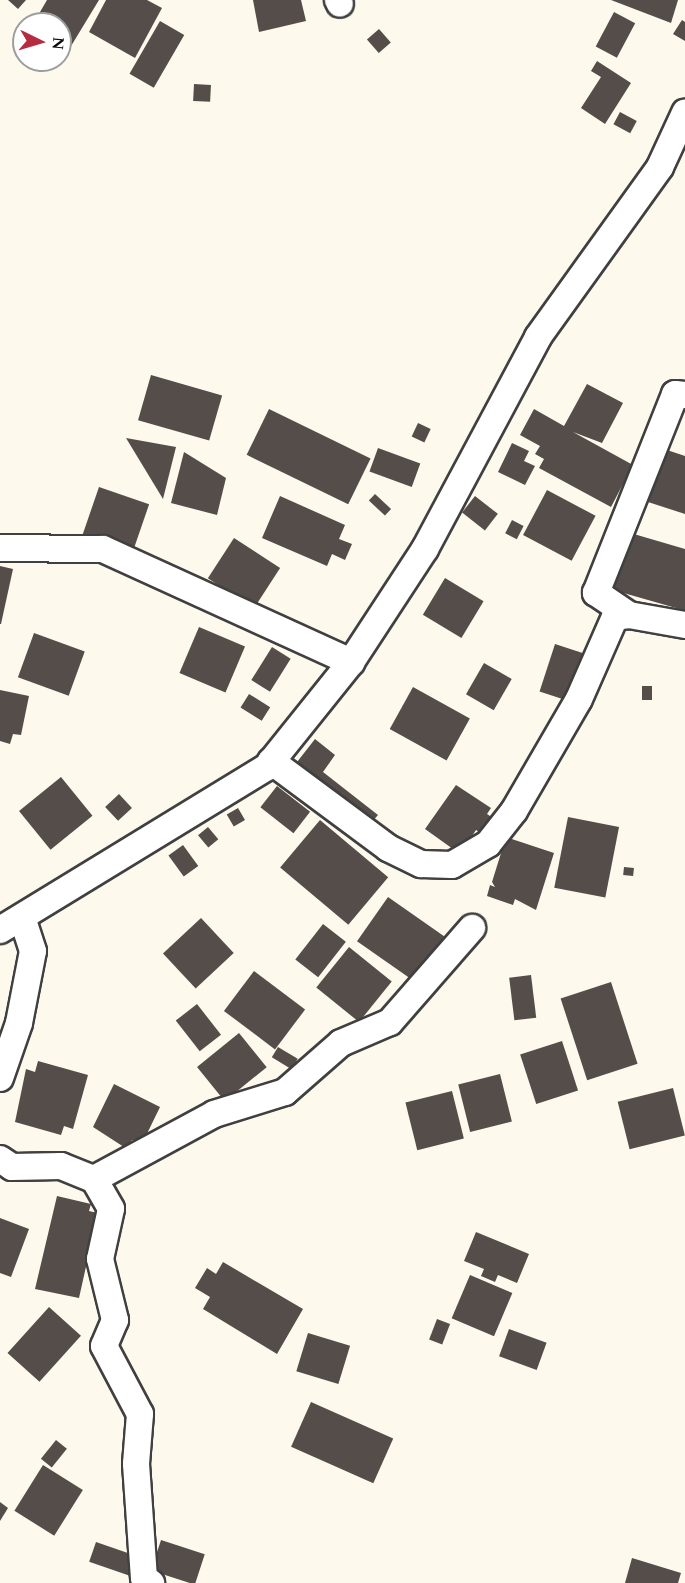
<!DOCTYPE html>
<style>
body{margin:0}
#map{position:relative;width:685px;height:1583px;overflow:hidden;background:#fef9ed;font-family:Spectral,serif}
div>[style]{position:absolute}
.building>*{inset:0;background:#554d4a;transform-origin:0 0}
.roads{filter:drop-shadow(2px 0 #404040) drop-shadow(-2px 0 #404040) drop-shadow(0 2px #404040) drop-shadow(0 -2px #404040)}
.minor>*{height:26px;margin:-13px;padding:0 13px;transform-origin:13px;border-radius:13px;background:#fff}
span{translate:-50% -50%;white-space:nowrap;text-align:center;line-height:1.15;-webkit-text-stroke:6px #fff;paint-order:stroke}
.north{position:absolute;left:12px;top:12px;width:60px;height:60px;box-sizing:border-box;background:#fff;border:2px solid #9e9e9e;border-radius:50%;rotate:95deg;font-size:16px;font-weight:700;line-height:24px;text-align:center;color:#0d0d0d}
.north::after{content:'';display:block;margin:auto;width:21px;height:27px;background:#b52c40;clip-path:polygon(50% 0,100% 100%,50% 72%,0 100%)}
</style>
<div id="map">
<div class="building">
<i style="clip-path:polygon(8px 0,26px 0,18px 9px)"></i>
<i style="clip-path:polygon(47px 0,99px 0,65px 56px,60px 53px,60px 24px,33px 24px)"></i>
<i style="clip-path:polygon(106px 0,147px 0,162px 8px,135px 58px,89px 32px)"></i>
<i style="clip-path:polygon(253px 0,301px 0,306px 21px,259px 32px)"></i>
<i style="clip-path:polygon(611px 0,678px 0,671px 23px)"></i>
<i style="left:614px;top:12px;width:24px;height:39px;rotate:28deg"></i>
<i style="clip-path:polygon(682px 20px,685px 22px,685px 41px,673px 34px)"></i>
<i style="left:160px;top:21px;width:28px;height:61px;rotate:30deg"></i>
<i style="left:379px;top:29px;width:18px;height:16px;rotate:49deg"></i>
<i style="clip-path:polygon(597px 61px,631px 83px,605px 124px,581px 108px,601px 77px,591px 71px)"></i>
<i style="left:194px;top:84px;width:17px;height:17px;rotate:3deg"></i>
<i style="left:620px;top:112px;width:19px;height:14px;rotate:28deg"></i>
<i style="left:151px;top:375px;width:74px;height:47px;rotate:16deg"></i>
<i style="clip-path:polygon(587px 384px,623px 403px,602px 443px,573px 432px,633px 465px,611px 507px,539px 468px,544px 459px,535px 454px,540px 446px,520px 435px,534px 409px,564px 426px)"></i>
<i style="left:269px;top:409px;width:113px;height:51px;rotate:26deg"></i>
<i style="left:418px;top:423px;width:14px;height:15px;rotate:25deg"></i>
<i style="clip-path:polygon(126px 438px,176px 447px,163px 499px)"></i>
<i style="clip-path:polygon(512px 443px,529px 451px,524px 461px,535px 466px,525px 485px,498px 472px)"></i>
<i style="left:378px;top:448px;width:45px;height:25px;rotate:20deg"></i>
<i style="clip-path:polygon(664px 449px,685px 456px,685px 514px,648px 502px)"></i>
<i style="clip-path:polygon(184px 452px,226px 478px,217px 515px,171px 503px)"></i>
<i style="left:99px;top:487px;width:53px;height:52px;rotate:19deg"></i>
<i style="left:547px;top:490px;width:55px;height:51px;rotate:28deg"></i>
<i style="left:375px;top:494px;width:22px;height:9px;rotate:43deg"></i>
<i style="clip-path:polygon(280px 496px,345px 525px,339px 539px,352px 544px,345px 560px,332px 554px,327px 566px,262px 538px)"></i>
<i style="left:475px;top:496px;width:29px;height:21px;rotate:38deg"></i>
<i style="left:512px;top:520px;width:13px;height:15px;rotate:27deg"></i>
<i style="clip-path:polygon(627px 532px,685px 549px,685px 617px,683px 610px,606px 588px)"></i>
<i style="left:234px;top:538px;width:55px;height:48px;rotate:33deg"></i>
<i style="clip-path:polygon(0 566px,13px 569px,1px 624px,0 624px)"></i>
<i style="left:445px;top:578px;width:45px;height:43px;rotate:31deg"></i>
<i style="left:199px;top:627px;width:50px;height:50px;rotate:23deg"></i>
<i style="left:34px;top:633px;width:54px;height:47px;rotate:20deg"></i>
<i style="left:555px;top:644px;width:29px;height:50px;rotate:18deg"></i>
<i style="left:272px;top:647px;width:22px;height:39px;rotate:32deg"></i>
<i style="left:484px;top:663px;width:32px;height:36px;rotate:30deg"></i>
<i style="left:642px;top:686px;width:10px;height:14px"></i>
<i style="left:413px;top:687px;width:65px;height:48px;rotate:29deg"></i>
<i style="clip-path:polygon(0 690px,29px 696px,21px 735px,13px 734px,10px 744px,0 741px)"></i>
<i style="left:249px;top:694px;width:25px;height:16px;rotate:32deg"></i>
<i style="clip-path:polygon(315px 739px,335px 755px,323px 772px,378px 815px,365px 830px,290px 771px)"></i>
<i style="left:61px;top:777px;width:50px;height:54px;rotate:51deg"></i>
<i style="clip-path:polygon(456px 785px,491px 808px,487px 814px,493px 818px,482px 834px,476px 830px,460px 854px,425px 829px)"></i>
<i style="left:277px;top:786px;width:42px;height:27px;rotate:38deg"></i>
<i style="left:119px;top:794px;width:19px;height:19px;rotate:47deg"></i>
<i style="left:238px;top:808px;width:14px;height:13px;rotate:60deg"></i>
<i style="left:568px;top:817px;width:52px;height:72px;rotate:11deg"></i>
<i style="left:320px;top:820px;width:89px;height:62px;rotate:40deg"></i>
<i style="left:208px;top:827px;width:16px;height:13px;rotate:50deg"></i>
<i style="clip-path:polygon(506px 837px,554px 853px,536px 910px,515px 899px,513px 905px,487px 896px,490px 885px,495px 887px,492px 882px)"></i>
<i style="left:183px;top:845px;width:26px;height:18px;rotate:54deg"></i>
<i style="left:624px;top:867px;width:10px;height:8px;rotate:6deg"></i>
<i style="left:388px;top:897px;width:72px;height:54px;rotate:35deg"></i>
<i style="left:201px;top:918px;width:48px;height:52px;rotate:47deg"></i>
<i style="left:323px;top:924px;width:29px;height:45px;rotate:38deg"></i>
<i style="left:349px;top:947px;width:55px;height:52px;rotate:39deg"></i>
<i style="left:254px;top:971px;width:64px;height:50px;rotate:37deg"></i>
<i style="left:531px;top:975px;width:43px;height:22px;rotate:83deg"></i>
<i style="left:611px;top:982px;width:86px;height:53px;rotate:72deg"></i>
<i style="left:197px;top:1004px;width:39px;height:27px;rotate:52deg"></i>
<i style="left:239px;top:1033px;width:44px;height:54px;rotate:51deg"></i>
<i style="left:562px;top:1041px;width:52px;height:44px;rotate:72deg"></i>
<i style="left:278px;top:1047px;width:23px;height:12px;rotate:31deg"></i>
<i style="clip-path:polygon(38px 1061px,88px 1075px,73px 1129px,64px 1126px,61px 1135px,15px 1122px,26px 1069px,35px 1072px)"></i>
<i style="left:500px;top:1074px;width:49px;height:43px;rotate:76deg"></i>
<i style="clip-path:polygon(114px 1084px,160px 1107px,142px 1144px,132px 1140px,127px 1149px,93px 1127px)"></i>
<i style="left:673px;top:1088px;width:49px;height:57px;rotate:76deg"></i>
<i style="left:452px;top:1091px;width:49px;height:48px;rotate:76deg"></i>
<i style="clip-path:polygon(57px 1196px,91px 1204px,89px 1211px,98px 1213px,79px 1298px,35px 1289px)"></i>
<i style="clip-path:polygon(0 1218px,29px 1229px,11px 1277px,0 1273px)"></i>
<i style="clip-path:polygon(476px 1232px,529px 1254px,517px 1283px,498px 1275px,495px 1282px,481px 1276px,484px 1269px,464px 1261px)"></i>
<i style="clip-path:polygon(223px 1262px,303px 1309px,277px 1354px,203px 1309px,210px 1297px,195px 1288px,207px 1268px,216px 1274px)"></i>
<i style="left:470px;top:1275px;width:46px;height:47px;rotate:23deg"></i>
<i style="left:49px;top:1307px;width:43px;height:62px;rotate:42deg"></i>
<i style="left:437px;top:1319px;width:14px;height:22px;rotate:21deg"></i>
<i style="left:509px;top:1329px;width:40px;height:29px;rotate:20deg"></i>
<i style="left:308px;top:1333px;width:44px;height:40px;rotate:17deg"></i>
<i style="left:311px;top:1402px;width:90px;height:49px;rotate:24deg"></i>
<i style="left:56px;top:1440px;width:14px;height:24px;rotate:39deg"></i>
<i style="left:43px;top:1465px;width:47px;height:54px;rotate:32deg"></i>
<i style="clip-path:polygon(0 1502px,8px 1508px,0 1521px)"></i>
<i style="left:161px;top:1540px;width:46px;height:32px;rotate:18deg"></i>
<i style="left:96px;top:1542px;width:49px;height:21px;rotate:19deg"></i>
<i style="clip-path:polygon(632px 1558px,681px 1573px,678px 1583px,625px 1583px)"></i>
</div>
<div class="roads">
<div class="minor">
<i style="left:338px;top:0;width:4px;rotate:63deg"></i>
<i style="left:0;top:548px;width:103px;rotate:0.6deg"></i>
<i style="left:103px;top:549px;width:273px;rotate:24.5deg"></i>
<i style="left:629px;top:615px;width:40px;rotate:-146deg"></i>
<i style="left:596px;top:593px;width:214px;rotate:-68.3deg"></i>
<i style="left:675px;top:394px;width:10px;rotate:6deg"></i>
<i style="left:271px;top:761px;width:146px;rotate:36.6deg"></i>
<i style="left:388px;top:848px;width:37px;rotate:26deg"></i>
<i style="left:421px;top:864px;width:31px;rotate:2deg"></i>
<i style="left:452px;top:865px;width:42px;rotate:-30.3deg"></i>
<i style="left:488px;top:844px;width:42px;rotate:-51.8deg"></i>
<i style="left:514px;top:811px;width:129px;rotate:-59.9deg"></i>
<i style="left:579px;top:699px;width:90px;rotate:-66.3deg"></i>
<i style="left:615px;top:617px;width:14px;rotate:-8deg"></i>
<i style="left:629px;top:615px;width:57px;rotate:10.1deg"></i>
<i style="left:0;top:930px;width:313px;rotate:-31.4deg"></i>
<i style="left:267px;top:767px;width:134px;rotate:-51.3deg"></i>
<i style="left:351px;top:662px;width:135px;rotate:-56.8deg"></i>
<i style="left:425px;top:549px;width:240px;rotate:-61.9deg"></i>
<i style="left:538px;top:337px;width:209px;rotate:-54.3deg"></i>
<i style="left:660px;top:167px;width:60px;rotate:-65.2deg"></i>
<i style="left:0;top:1078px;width:58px;rotate:-70.9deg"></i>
<i style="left:19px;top:1023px;width:73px;rotate:-79deg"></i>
<i style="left:33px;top:951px;width:35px;rotate:-108deg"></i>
<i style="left:0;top:1159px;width:14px;rotate:34deg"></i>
<i style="left:12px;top:1167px;width:49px;rotate:-1.2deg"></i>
<i style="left:61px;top:1166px;width:35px;rotate:22deg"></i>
<i style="left:94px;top:1179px;width:34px;rotate:60deg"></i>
<i style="left:111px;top:1209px;width:51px;rotate:102.4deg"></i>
<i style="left:100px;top:1259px;width:63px;rotate:76.2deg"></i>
<i style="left:115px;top:1320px;width:28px;rotate:113deg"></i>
<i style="left:104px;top:1346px;width:77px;rotate:62.1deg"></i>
<i style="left:140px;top:1414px;width:50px;rotate:94.6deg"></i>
<i style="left:136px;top:1464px;width:114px;rotate:86deg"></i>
<i style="left:144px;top:1578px;width:9px;rotate:36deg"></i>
<i style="left:94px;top:1179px;width:136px;rotate:-28.4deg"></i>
<i style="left:214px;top:1114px;width:74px;rotate:-17.2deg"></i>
<i style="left:285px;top:1092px;width:74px;rotate:-41.2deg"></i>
<i style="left:341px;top:1043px;width:53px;rotate:-23.2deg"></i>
<i style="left:390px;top:1022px;width:125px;rotate:-48.9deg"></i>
</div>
</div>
<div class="north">N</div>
</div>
